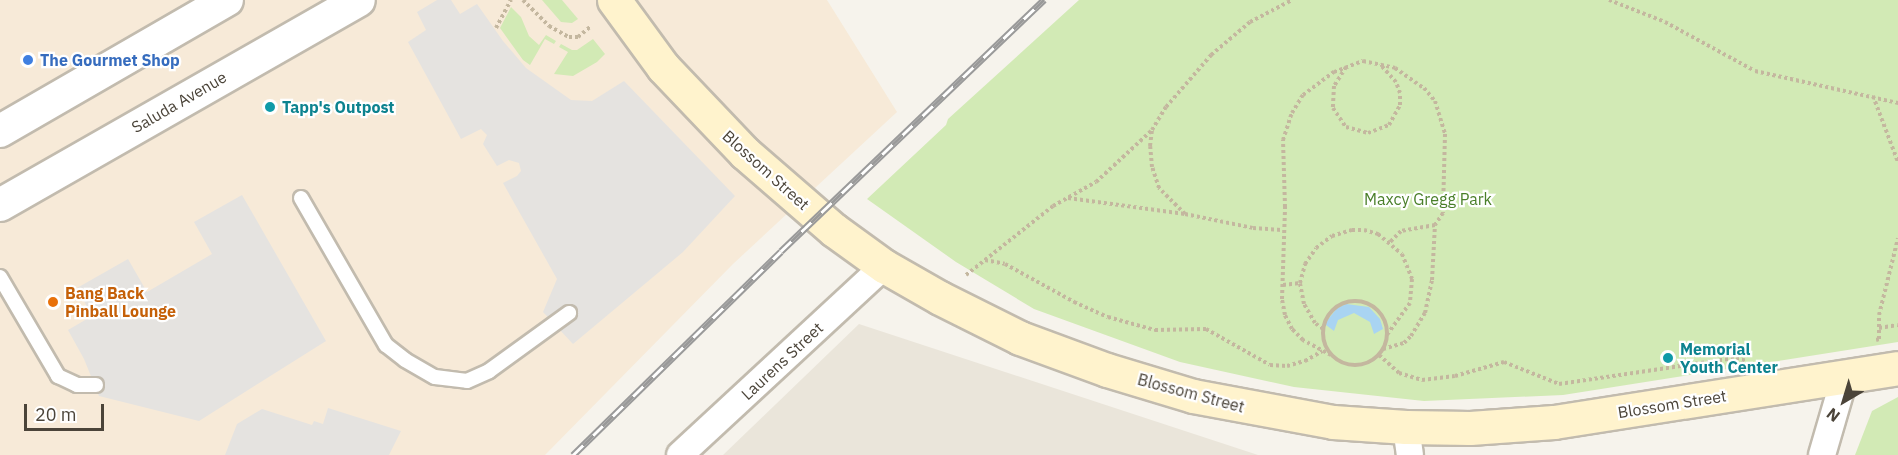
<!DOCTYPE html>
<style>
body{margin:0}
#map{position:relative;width:1898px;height:455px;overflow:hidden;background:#f6f3ec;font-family:"IBM Plex Sans",sans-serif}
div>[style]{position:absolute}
.residential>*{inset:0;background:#eae5da}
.commercial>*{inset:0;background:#f7ead8}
.green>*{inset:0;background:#d2eab5}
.parking>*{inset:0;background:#e5e3e0}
.water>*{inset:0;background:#a9d4f2}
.path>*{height:4px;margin-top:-2px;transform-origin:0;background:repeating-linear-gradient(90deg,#c4b79f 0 3px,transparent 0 6px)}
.path>.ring{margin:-2px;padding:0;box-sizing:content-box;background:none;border:4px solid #c4b79f;border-radius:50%}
.roads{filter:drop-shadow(2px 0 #c2bbae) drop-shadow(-2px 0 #c2bbae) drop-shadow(0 2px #c2bbae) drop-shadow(0 -2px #c2bbae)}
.service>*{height:14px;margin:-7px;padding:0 7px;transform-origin:7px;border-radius:7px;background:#fff}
.minor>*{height:26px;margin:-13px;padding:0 13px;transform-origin:13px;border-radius:13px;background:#fff}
.tertiary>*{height:32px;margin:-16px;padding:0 16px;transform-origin:16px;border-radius:16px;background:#fff}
.secondary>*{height:33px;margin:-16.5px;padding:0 16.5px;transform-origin:16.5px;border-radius:16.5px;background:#fff3cd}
.rail>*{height:7px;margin-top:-3.5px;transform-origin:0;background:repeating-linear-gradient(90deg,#fff 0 14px,#9a9a9a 0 28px);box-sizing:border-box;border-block:2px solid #9a9a9a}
.dots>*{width:16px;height:16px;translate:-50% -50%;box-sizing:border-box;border:3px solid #fff;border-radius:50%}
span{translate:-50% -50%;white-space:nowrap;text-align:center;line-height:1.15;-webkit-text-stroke:4.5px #fff;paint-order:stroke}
.shop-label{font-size:16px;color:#366cbe;font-weight:700}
.left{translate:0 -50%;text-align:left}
.street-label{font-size:16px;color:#4b4439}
.culture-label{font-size:16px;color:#0d838f;font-weight:700}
.park-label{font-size:16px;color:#4a7f2a}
.food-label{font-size:16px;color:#c56008;font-weight:700}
.north{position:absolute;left:1814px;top:371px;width:60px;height:60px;-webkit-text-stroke:4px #fff;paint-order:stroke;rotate:218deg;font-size:16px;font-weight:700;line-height:24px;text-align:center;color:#4b4439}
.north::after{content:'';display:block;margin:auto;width:21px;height:27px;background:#4b4439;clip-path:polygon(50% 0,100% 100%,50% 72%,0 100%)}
.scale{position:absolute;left:24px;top:404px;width:80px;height:27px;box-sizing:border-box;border:3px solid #4b4439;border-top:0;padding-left:8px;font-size:18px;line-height:21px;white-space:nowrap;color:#4b4439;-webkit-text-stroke:4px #fff;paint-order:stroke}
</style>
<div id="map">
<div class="residential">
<i style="clip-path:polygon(859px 324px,1258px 455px,723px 455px)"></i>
</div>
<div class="commercial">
<i style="clip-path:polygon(0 0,827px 0,897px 112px,733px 264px,545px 455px,0 455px)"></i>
</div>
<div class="green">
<i style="clip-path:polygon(542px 0,562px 0,578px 19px,572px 23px,561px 22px)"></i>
<i style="clip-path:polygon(1079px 0,1898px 0,1898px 342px,1563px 395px,1424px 401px,1294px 387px,1180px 362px,1034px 309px,956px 262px,867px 199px,946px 125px,948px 119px)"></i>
<i style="clip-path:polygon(511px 7px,521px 17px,529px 36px,539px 45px,546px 35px,556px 41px,554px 44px,545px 39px,530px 65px,523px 60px,500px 28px)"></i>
<i style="clip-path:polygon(593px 39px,605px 54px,597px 62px,573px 76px,554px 74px,568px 52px,559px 47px,561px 44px,572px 50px,577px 50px)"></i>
<i style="clip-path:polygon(1898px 397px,1898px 455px,1855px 455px,1872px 411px)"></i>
</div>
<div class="parking">
<i style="clip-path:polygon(437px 0,451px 0,460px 14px,477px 4px,503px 41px,526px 68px,571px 100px,592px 101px,624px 81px,735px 196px,683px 252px,573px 344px,543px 312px,557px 279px,503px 183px,517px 176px,521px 171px,519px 163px,509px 160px,497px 166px,483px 144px,487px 135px,481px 129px,461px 139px,408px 42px,426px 30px,417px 12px)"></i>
<i style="clip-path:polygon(242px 195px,326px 341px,199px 421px,99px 396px,84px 359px,68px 330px,92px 316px,77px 288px,128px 259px,147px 292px,212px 254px,194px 222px)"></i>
<i style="clip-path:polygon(328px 408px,401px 431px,389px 455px,225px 455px,237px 424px,262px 409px,312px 425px,314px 421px,323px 424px)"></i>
</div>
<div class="water">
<i style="clip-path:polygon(1346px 304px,1369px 307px,1380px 319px,1383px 329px,1374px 334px,1370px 322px,1354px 313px,1338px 320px,1334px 331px,1326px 325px,1326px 322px,1337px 308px)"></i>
</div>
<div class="path">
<i style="left:523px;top:0;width:37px;rotate:45deg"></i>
<i style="left:549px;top:26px;width:23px;rotate:29deg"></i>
<i style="left:569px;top:37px;width:9px"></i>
<i style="left:578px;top:37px;width:16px;rotate:-40deg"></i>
<i style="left:1609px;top:0;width:60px;rotate:21.4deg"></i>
<i style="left:1665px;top:22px;width:102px;rotate:28.6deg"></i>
<i style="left:1755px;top:71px;width:147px;rotate:12.6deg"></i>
<i style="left:496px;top:28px;width:32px;rotate:-62deg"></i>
<i style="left:1346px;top:67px;width:22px;rotate:122deg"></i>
<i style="left:1334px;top:86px;width:22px;rotate:93deg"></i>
<i style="left:1333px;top:108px;width:23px;rotate:56deg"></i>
<i style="left:1346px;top:127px;width:23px;rotate:15deg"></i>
<i style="left:1368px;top:133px;width:22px;rotate:-21deg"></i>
<i style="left:1389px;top:125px;width:23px;rotate:-61deg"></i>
<i style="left:1400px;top:105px;width:12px;rotate:-90deg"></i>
<i style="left:1400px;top:93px;width:12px;rotate:-110deg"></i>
<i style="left:1396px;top:82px;width:24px;rotate:-132deg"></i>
<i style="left:1873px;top:96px;width:71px;rotate:69.3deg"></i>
<i style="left:1068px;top:198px;width:118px;rotate:7.8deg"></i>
<i style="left:1185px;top:214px;width:69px;rotate:11.6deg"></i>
<i style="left:1253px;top:228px;width:29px;rotate:4deg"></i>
<i style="left:1185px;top:214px;width:37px;rotate:-135deg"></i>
<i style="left:1159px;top:188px;width:22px;rotate:-108deg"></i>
<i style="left:1152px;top:167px;width:21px;rotate:-95deg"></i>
<i style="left:1150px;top:146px;width:16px;rotate:-83deg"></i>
<i style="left:1152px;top:130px;width:27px;rotate:-59deg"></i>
<i style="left:1166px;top:107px;width:69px;rotate:-49.1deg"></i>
<i style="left:1211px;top:55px;width:51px;rotate:-40.2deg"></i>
<i style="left:1250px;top:22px;width:47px;rotate:-27.6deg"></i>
<i style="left:985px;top:260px;width:20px;rotate:11deg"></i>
<i style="left:1005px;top:264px;width:79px;rotate:28.8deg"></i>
<i style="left:1074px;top:302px;width:37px;rotate:24deg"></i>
<i style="left:1108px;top:317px;width:49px;rotate:15.5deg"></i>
<i style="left:1155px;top:330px;width:51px;rotate:-1.1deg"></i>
<i style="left:1206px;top:329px;width:73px;rotate:29.4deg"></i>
<i style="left:1270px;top:365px;width:17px;rotate:3deg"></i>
<i style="left:1287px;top:366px;width:19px;rotate:-16deg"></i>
<i style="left:1305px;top:361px;width:20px;rotate:-30deg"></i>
<i style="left:966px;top:275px;width:111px;rotate:-38.4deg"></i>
<i style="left:1053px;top:206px;width:49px;rotate:-29.2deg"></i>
<i style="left:1096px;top:182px;width:75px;rotate:-42.8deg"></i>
<i style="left:1283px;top:285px;width:17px;rotate:-7deg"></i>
<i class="ring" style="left:1323px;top:301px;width:60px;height:60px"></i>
<i style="left:1879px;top:328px;width:19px;rotate:-9deg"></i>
<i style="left:1323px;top:329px;width:10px;rotate:-143deg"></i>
<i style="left:1315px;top:323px;width:22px;rotate:-120deg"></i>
<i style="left:1304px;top:304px;width:21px;rotate:-101deg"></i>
<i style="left:1300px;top:283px;width:20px;rotate:-75deg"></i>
<i style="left:1305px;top:264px;width:19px;rotate:-55deg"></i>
<i style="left:1316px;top:248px;width:20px;rotate:-37deg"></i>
<i style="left:1332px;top:236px;width:21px;rotate:-17deg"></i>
<i style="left:1352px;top:230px;width:12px"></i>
<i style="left:1364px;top:230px;width:15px;rotate:16deg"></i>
<i style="left:1378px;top:234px;width:31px;rotate:40deg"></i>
<i style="left:1402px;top:254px;width:27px;rotate:68deg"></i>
<i style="left:1412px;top:279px;width:24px;rotate:95deg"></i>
<i style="left:1410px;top:303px;width:39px;rotate:126deg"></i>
<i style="left:1876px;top:340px;width:3px;rotate:-18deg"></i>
<i style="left:1879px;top:339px;width:24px;rotate:-90deg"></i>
<i style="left:1879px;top:315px;width:79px;rotate:-76.1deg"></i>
<i style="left:1383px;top:349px;width:22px;rotate:-16deg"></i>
<i style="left:1404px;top:343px;width:10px;rotate:-45deg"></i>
<i style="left:1411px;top:336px;width:27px;rotate:-59deg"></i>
<i style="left:1425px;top:313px;width:34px;rotate:-78deg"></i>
<i style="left:1432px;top:280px;width:55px;rotate:-86.9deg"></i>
<i style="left:1331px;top:355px;width:32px;rotate:-152deg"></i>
<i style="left:1303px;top:340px;width:16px;rotate:-135deg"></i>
<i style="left:1292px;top:329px;width:16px;rotate:-117deg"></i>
<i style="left:1285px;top:315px;width:16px;rotate:-101deg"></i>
<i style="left:1282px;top:299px;width:92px;rotate:-88.1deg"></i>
<i style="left:1285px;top:207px;width:67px;rotate:-91.7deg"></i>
<i style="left:1283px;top:140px;width:28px;rotate:-72deg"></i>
<i style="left:1292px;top:113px;width:21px;rotate:-59deg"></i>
<i style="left:1303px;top:95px;width:39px;rotate:-37deg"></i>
<i style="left:1334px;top:72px;width:31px;rotate:-21deg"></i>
<i style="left:1363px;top:61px;width:33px;rotate:12deg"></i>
<i style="left:1395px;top:68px;width:35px;rotate:35deg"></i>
<i style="left:1424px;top:88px;width:17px;rotate:50deg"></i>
<i style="left:1435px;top:101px;width:34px;rotate:73deg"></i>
<i style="left:1445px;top:134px;width:79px;rotate:91.5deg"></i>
<i style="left:1443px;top:213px;width:14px;rotate:124deg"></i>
<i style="left:1435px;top:225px;width:35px;rotate:170deg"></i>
<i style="left:1401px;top:231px;width:16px;rotate:135deg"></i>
<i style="left:1379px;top:355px;width:27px;rotate:42deg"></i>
<i style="left:1399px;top:373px;width:24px;rotate:17deg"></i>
<i style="left:1422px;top:380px;width:33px;rotate:-7deg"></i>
<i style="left:1455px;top:376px;width:51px;rotate:-15.9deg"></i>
<i style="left:1504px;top:362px;width:59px;rotate:21.8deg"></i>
<i style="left:1559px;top:384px;width:179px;rotate:-8.4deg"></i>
<i style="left:1736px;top:358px;width:11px;rotate:15deg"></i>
</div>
<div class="roads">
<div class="service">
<i style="left:301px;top:198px;width:170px;rotate:60deg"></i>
<i style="left:386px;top:345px;width:24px;rotate:38deg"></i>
<i style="left:405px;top:360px;width:34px;rotate:30deg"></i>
<i style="left:435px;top:377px;width:32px;rotate:7deg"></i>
<i style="left:467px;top:381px;width:24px;rotate:-24deg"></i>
<i style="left:489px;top:371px;width:99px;rotate:-35.9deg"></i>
<i style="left:0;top:277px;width:115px;rotate:59.6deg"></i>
<i style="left:58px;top:376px;width:21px;rotate:25deg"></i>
<i style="left:77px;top:385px;width:19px"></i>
</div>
<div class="minor">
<i style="left:1406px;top:427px;width:28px;rotate:82deg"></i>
<i style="left:680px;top:455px;width:278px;rotate:-42.8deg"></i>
<i style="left:1822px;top:455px;width:82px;rotate:-73.8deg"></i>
</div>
<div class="tertiary">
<i style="left:0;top:131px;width:262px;rotate:-30deg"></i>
<i style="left:0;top:205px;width:413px;rotate:-29.7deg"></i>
</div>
<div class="secondary">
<i style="left:614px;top:0;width:83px;rotate:53.8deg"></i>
<i style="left:663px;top:67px;width:119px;rotate:46.4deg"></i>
<i style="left:745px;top:153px;width:118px;rotate:40.9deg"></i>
<i style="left:834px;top:230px;width:62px;rotate:35.8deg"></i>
<i style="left:884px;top:266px;width:64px;rotate:29.7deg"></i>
<i style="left:940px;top:298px;width:89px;rotate:26.6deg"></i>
<i style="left:1020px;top:338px;width:93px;rotate:20.2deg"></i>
<i style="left:1107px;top:370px;width:90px;rotate:16.8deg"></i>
<i style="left:1193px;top:396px;width:142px;rotate:10.5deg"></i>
<i style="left:1333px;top:422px;width:73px;rotate:3.9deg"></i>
<i style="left:1406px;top:427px;width:64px;rotate:0.9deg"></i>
<i style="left:1470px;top:428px;width:84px;rotate:-4.1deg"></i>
<i style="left:1554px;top:422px;width:348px;rotate:-8.9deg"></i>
</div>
</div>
<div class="rail">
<i style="left:573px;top:455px;width:291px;rotate:-44.4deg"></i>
<i style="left:781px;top:251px;width:364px;rotate:-43.7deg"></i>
</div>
<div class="dots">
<i style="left:28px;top:60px;background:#3f7fe0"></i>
<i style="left:270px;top:107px;background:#0f9aa8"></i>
<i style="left:53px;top:302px;background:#e8710a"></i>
<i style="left:1668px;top:358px;background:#0f9aa8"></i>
</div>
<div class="shop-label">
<span class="left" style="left:40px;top:60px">The Gourmet Shop</span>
</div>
<div class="street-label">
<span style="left:179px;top:102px;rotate:-30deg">Saluda Avenue</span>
<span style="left:766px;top:170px;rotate:42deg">Blossom Street</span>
<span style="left:782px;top:361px;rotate:-43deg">Laurens Street</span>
<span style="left:1191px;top:393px;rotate:15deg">Blossom Street</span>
<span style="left:1672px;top:404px;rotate:-9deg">Blossom Street</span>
</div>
<div class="culture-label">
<span class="left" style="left:282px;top:107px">Tapp's Outpost</span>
<span class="left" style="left:1680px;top:358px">Memorial<br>Youth Center</span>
</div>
<div class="park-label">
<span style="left:1428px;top:199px">Maxcy Gregg Park</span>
</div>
<div class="food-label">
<span class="left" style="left:65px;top:302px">Bang Back<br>Pinball Lounge</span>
</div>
<div class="north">N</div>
<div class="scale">20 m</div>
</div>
